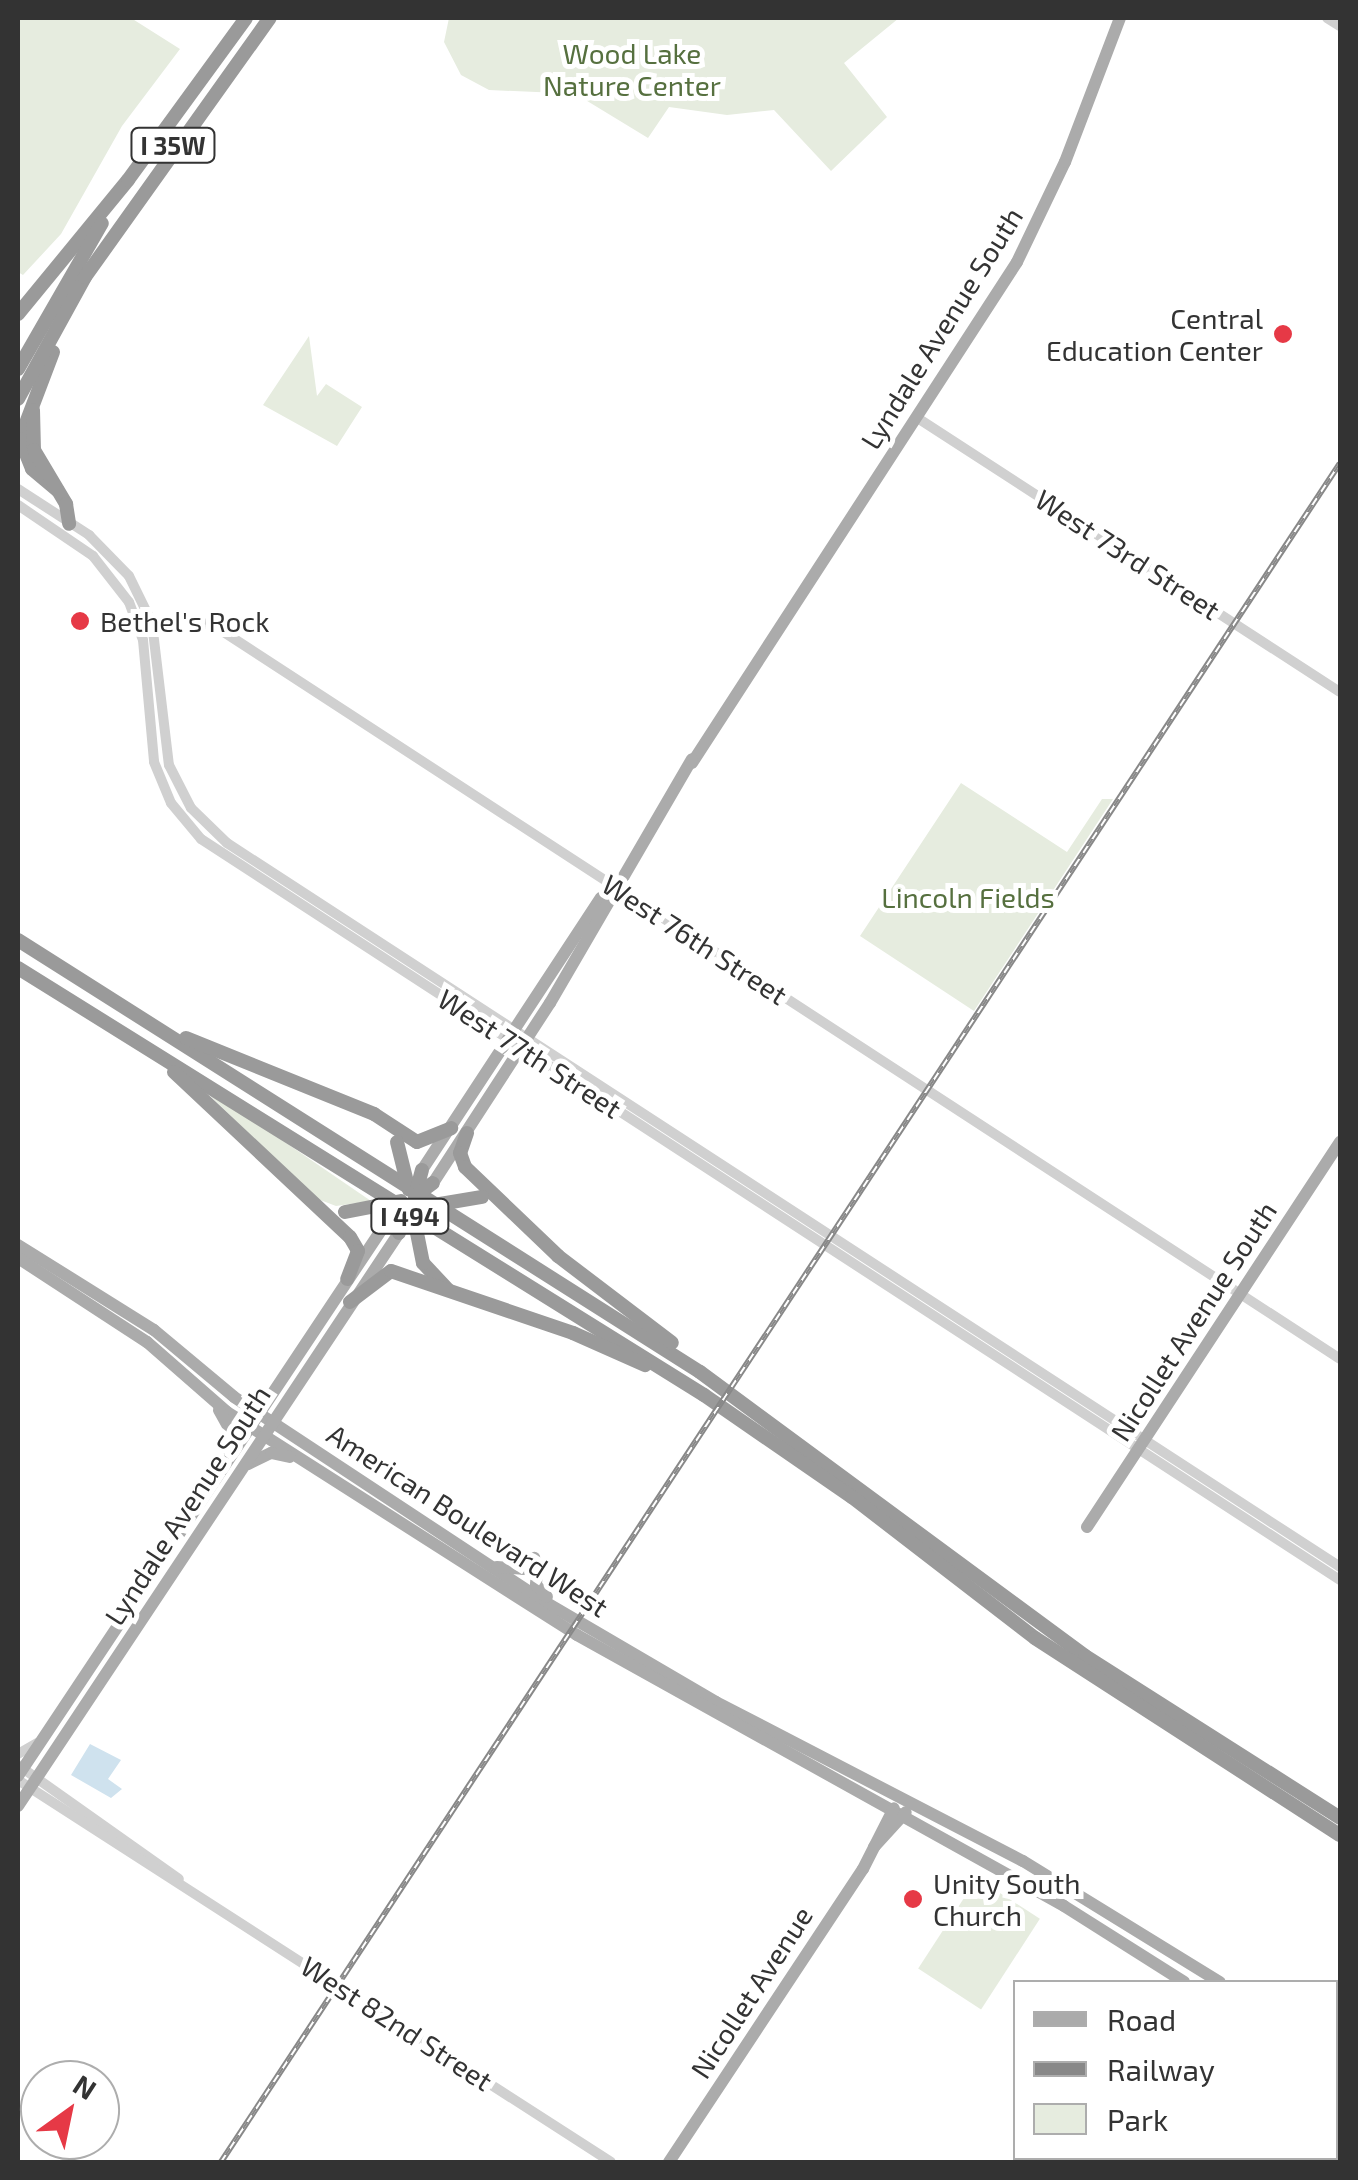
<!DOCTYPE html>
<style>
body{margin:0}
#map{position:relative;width:1358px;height:2180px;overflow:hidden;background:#fff;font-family:"Exo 2",sans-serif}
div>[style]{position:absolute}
.green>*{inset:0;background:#e6ecdf;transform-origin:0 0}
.water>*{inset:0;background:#cfe2ee}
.minor>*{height:10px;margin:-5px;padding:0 5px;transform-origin:5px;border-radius:5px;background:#d0d0d0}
.major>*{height:12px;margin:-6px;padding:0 6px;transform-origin:6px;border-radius:6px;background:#ababab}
.highway>*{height:14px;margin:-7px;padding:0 7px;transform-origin:7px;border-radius:7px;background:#9a9a9a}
.rail>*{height:6px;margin-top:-3px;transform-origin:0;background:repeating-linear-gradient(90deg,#fff 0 8px,#888 0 16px);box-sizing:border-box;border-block:2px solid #888}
.highway-bridge>*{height:14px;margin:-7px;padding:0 7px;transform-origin:7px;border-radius:7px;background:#9a9a9a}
.dots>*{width:28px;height:28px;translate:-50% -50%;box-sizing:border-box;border:5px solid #fff;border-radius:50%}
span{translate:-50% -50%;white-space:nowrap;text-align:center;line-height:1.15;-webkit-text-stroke:10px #fff;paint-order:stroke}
.shield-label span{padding:2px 8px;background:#fff;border:2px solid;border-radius:8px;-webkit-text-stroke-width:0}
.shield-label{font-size:25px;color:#333;font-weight:700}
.park-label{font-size:28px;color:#56703f}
.poi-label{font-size:28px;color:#333}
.right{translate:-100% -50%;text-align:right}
.left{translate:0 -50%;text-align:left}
.street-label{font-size:28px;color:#333}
.frame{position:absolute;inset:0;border:20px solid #333;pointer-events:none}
.legend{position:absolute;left:1013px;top:1980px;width:325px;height:180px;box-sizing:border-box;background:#fff;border:2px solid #adadad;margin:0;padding:12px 18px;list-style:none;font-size:30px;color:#333}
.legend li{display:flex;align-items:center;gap:20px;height:50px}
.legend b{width:50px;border:2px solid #adadad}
.north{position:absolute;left:20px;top:2060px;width:100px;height:100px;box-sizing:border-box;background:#fff;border:2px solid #adadad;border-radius:50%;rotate:33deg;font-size:28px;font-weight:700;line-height:40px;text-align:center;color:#333}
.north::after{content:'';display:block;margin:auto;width:35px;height:45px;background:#e63946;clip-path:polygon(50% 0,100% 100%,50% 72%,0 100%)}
</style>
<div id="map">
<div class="green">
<i style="clip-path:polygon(18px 18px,131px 18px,180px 49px,122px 126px,61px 234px,23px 275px,18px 272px)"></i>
<i style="clip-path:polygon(449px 18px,899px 18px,844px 63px,887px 117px,831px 171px,774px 110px,727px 115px,669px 107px,648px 138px,579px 96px,584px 86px,567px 82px,559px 93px,489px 90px,461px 75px,444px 42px)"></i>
<i style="clip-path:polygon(309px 336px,317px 396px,326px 384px,362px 407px,337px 446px,263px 405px)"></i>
<i style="clip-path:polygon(961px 783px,1067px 852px,1102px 799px,1113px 799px,974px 1011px,860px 936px)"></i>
<i style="clip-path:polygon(194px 1080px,371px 1201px,336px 1206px,315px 1198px)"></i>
<i style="left:977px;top:1878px;width:75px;height:108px;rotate:33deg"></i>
</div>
<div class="water">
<i style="clip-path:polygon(90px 1744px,121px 1760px,108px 1779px,122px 1789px,111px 1798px,71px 1775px)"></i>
</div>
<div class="minor">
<i style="left:1327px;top:18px;width:15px;rotate:32deg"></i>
<i style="left:916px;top:417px;width:505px;rotate:32.97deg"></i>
<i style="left:18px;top:489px;width:85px;rotate:32.9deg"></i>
<i style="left:89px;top:535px;width:57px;rotate:45.7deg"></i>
<i style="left:129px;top:576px;width:52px;rotate:63.9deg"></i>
<i style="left:152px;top:623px;width:143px;rotate:83.2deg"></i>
<i style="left:169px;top:765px;width:48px;rotate:62.9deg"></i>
<i style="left:191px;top:808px;width:50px;rotate:44.2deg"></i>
<i style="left:227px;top:843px;width:1328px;rotate:33.04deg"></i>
<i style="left:18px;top:505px;width:91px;rotate:34.2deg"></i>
<i style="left:93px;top:556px;width:58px;rotate:52deg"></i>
<i style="left:129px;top:602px;width:40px;rotate:69.8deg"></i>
<i style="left:143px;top:640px;width:122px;rotate:84.8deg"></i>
<i style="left:154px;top:762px;width:44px;rotate:67.5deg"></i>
<i style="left:171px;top:803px;width:47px;rotate:50.2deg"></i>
<i style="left:201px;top:839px;width:1359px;rotate:33.05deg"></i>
<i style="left:146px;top:625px;width:37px;rotate:-13deg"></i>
<i style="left:182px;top:617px;width:35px;rotate:16deg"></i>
<i style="left:216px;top:627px;width:1341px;rotate:33.07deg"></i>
<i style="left:18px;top:1754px;width:22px;rotate:-30deg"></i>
<i style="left:18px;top:1765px;width:197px;rotate:35.3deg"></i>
<i style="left:18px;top:1780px;width:705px;rotate:32.79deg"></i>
</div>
<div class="major">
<i style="left:692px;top:763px;width:597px;rotate:-57.03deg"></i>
<i style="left:1017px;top:262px;width:111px;rotate:-64.4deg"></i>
<i style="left:1065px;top:162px;width:154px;rotate:-69.1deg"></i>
<i style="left:422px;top:1170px;width:326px;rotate:-56.7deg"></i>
<i style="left:433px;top:1183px;width:215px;rotate:-57deg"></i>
<i style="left:550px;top:1003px;width:282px;rotate:-59.8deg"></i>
<i style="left:18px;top:1245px;width:160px;rotate:32deg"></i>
<i style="left:154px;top:1330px;width:104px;rotate:39.9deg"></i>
<i style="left:234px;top:1397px;width:372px;rotate:33.4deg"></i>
<i style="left:545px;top:1602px;width:198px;rotate:30.3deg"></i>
<i style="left:716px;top:1702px;width:346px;rotate:27.4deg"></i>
<i style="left:1023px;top:1861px;width:231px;rotate:31.6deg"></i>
<i style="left:18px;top:1258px;width:154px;rotate:33.1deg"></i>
<i style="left:147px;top:1342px;width:106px;rotate:41.2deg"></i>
<i style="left:227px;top:1412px;width:415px;rotate:32.5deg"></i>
<i style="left:577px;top:1635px;width:557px;rotate:29.09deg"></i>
<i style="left:1064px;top:1906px;width:142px;rotate:32.3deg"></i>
<i style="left:219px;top:1410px;width:29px;rotate:61deg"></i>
<i style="left:233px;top:1435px;width:16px;rotate:105deg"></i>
<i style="left:248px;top:1464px;width:25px;rotate:-26deg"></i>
<i style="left:271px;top:1453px;width:19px;rotate:12deg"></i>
<i style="left:1087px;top:1527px;width:461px;rotate:-56.7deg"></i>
<i style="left:497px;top:1567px;width:26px;rotate:4deg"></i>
<i style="left:523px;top:1569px;width:16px;rotate:-45deg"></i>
<i style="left:537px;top:1570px;width:15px;rotate:94deg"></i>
<i style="left:536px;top:1585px;width:16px;rotate:47deg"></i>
<i style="left:18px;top:1776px;width:668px;rotate:-56.36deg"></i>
<i style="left:18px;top:1806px;width:688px;rotate:-56.38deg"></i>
<i style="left:874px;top:1847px;width:47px;rotate:-47.6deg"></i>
<i style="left:1336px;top:2058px;width:5px;rotate:37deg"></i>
<i style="left:1336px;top:2080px;width:5px;rotate:37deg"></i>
<i style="left:669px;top:2162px;width:351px;rotate:-56.5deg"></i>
<i style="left:863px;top:1869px;width:68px;rotate:-63.1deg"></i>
</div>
<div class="highway">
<i style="left:18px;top:314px;width:173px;rotate:-50.6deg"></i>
<i style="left:128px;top:180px;width:200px;rotate:-53.9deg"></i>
<i style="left:53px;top:352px;width:93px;rotate:110.8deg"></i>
<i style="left:20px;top:439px;width:32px;rotate:68deg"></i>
<i style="left:32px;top:469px;width:33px;rotate:40deg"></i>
<i style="left:18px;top:369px;width:168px;rotate:-60.1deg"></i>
<i style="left:18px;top:399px;width:139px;rotate:-61.2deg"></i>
<i style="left:85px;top:277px;width:318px;rotate:-54.5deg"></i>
<i style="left:33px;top:410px;width:40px;rotate:88.6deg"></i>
<i style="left:34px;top:450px;width:63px;rotate:59.3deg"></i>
<i style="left:66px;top:504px;width:20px;rotate:81deg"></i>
<i style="left:18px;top:940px;width:807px;rotate:32.35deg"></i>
<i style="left:700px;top:1372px;width:478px;rotate:36.4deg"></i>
<i style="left:1085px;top:1656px;width:302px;rotate:32.4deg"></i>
<i style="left:18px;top:968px;width:808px;rotate:31.9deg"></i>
<i style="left:704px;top:1395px;width:180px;rotate:34.6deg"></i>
<i style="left:852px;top:1497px;width:231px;rotate:37.6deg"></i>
<i style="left:1035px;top:1638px;width:363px;rotate:32.9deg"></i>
<i style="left:186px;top:1038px;width:203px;rotate:22deg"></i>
<i style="left:374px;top:1114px;width:51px;rotate:33.1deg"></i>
<i style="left:417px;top:1142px;width:37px;rotate:-22deg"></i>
<i style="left:174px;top:1072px;width:241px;rotate:43.2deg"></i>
<i style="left:350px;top:1237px;width:16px;rotate:60deg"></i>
<i style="left:358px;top:1251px;width:30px;rotate:111deg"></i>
<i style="left:467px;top:1133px;width:21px;rotate:109deg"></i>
<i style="left:460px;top:1153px;width:15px;rotate:70deg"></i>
<i style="left:465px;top:1167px;width:129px;rotate:43.7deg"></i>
<i style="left:558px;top:1256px;width:143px;rotate:37.3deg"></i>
<i style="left:423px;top:1263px;width:37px;rotate:47deg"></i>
<i style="left:350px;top:1302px;width:51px;rotate:-37.1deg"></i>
<i style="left:391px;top:1271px;width:192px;rotate:18.8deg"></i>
<i style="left:573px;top:1333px;width:79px;rotate:24deg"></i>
</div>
<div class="rail">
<i style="left:221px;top:2162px;width:2034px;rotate:-56.63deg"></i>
</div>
<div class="highway-bridge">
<i style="left:397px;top:1142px;width:49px;rotate:76deg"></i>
<i style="left:415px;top:1196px;width:27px;rotate:-75deg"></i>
<i style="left:415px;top:1196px;width:22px;rotate:-36deg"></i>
<i style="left:416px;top:1208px;width:67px;rotate:-9.5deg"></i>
<i style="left:345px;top:1212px;width:57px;rotate:-11.1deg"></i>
<i style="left:413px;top:1213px;width:51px;rotate:78.7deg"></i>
<i style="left:388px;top:1220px;width:20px;rotate:-30deg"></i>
<i style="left:399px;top:1233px;width:24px;rotate:-75deg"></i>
</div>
<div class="dots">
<i style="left:1283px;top:334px;background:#e63946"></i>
<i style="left:80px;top:621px;background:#e63946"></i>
<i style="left:913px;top:1899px;background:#e63946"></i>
</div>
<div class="shield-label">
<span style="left:173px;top:145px">I 35W</span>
<span style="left:410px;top:1216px">I 494</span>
</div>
<div class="park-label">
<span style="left:632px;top:69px">Wood Lake<br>Nature Center</span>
<span style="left:968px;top:897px">Lincoln Fields</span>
</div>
<div class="poi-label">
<span class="right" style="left:1263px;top:334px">Central<br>Education Center</span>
<span class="left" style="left:100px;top:621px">Bethel's Rock</span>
<span class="left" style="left:933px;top:1899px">Unity South<br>Church</span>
</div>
<div class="street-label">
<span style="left:941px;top:328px;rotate:-58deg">Lyndale Avenue South</span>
<span style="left:1128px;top:554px;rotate:33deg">West 73rd Street</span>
<span style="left:695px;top:939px;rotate:33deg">West 76th Street</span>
<span style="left:530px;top:1053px;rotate:33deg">West 77th Street</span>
<span style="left:1193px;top:1321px;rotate:-57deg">Nicollet Avenue South</span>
<span style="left:187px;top:1505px;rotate:-57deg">Lyndale Avenue South</span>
<span style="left:468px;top:1520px;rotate:33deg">American Boulevard West</span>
<span style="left:751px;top:1992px;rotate:-57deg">Nicollet Avenue</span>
<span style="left:397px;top:2023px;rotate:33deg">West 82nd Street</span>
</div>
<div class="frame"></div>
<ul class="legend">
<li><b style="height:12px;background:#ababab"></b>Road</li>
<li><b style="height:12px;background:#888"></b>Railway</li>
<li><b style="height:28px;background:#e6ecdf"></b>Park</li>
</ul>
<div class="north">N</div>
</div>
